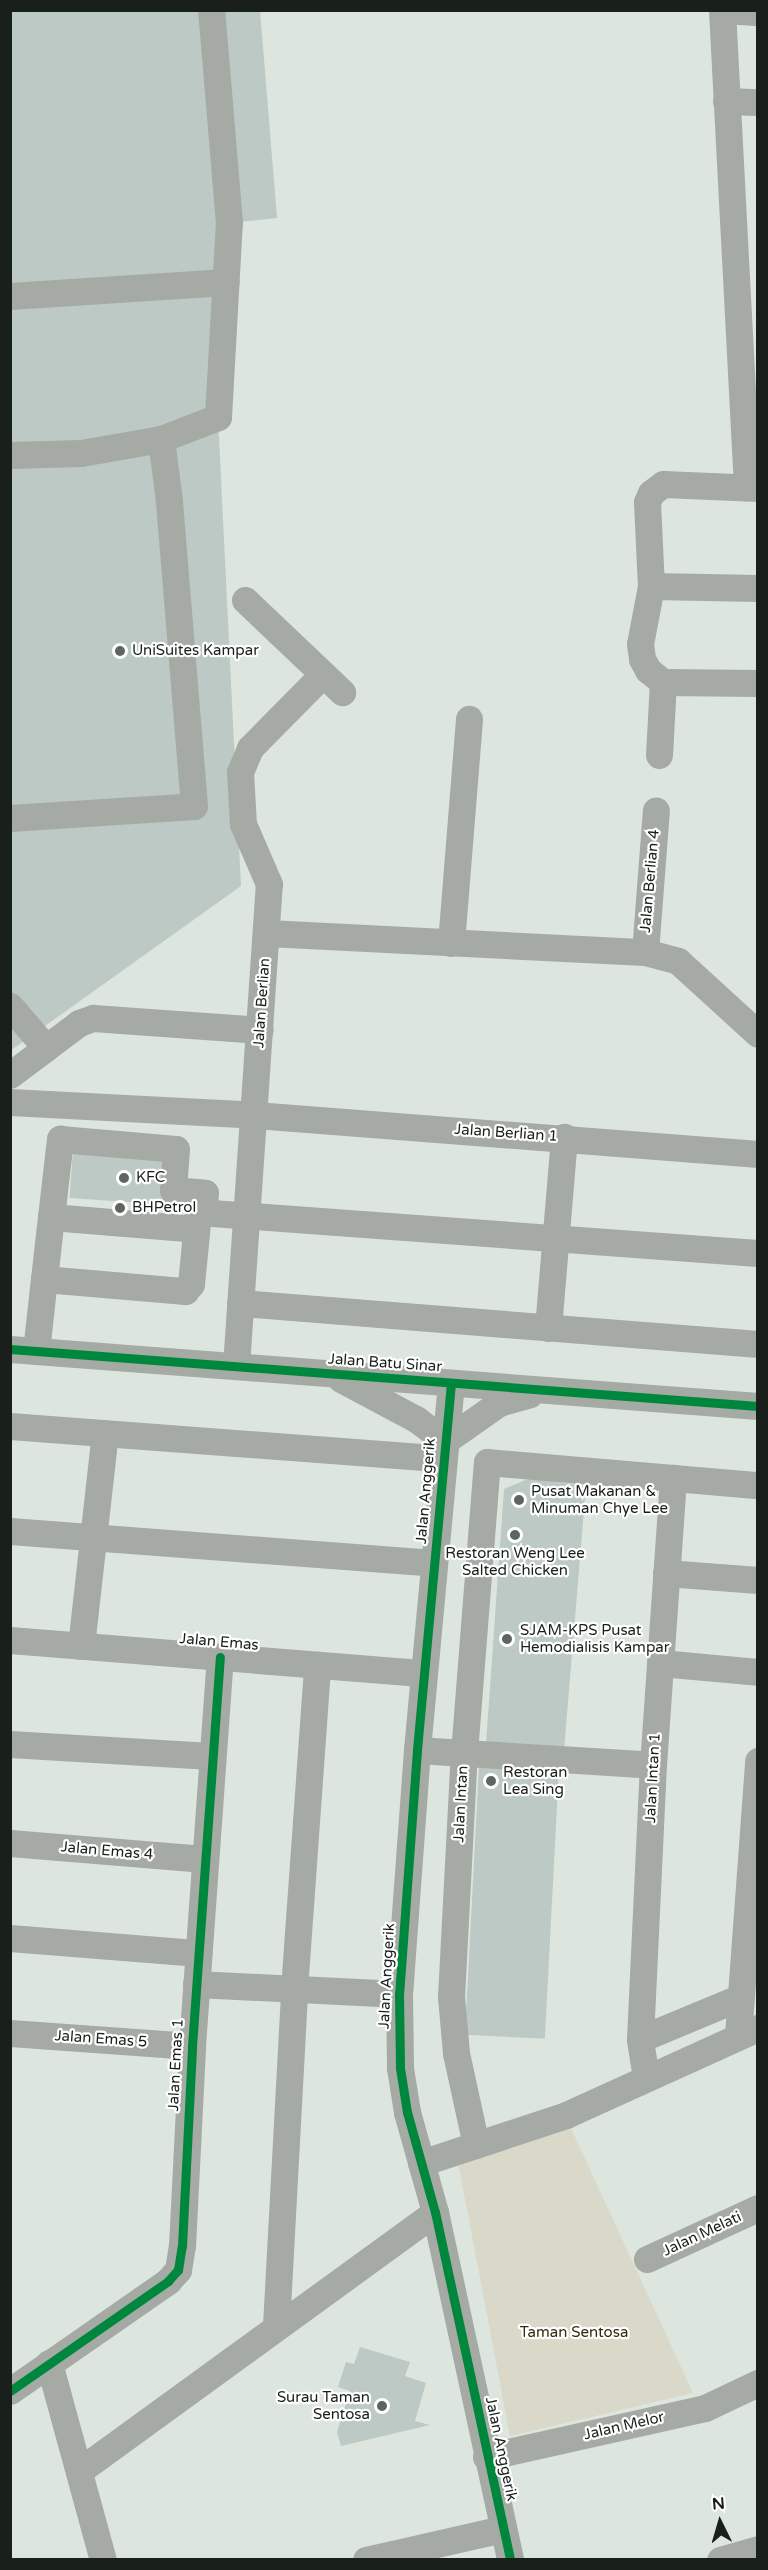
<!DOCTYPE html>
<style>
body{margin:0}
#map{position:relative;width:768px;height:2570px;overflow:hidden;background:#dce6de;font-family:"Varela Round",sans-serif}
div>[style]{position:absolute}
.green>*{inset:0;background:#d9d8c9}
.building>*{inset:0;background:#bcc9c5;transform-origin:0 0}
.minor>*{height:27px;margin:-13.5px;padding:0 13.5px;transform-origin:13.5px;border-radius:13.5px;background:#a6aaa4}
.cycleway>*{height:9px;margin:-4.5px;padding:0 4.5px;transform-origin:4.5px;border-radius:4.5px;background:#00873e}
.dots>*{width:16px;height:16px;translate:-50% -50%;box-sizing:border-box;border:3px solid #fff;border-radius:50%}
span{translate:-50% -50%;white-space:nowrap;text-align:center;line-height:1.15;-webkit-text-stroke:4.5px #fff;paint-order:stroke}
.poi-label{font-size:15px;color:#191f1a}
.left{translate:0 -50%;text-align:left}
.right{translate:-100% -50%;text-align:right}
.street-label{font-size:15px;color:#191f1a}
.park-label{font-size:15px;color:#362a0c}
.frame{position:absolute;inset:0;border:12px solid #191f1a;pointer-events:none}
.north{position:absolute;left:690px;top:2492px;width:60px;height:60px;-webkit-text-stroke:4px #fff;paint-order:stroke;rotate:355deg;font-size:16px;font-weight:700;line-height:24px;text-align:center;color:#191f1a}
.north::after{content:'';display:block;margin:auto;width:21px;height:27px;background:#191f1a;clip-path:polygon(50% 0,100% 100%,50% 72%,0 100%)}
</style>
<div id="map">
<div class="green">
<i style="clip-path:polygon(569px 2124px,693px 2393px,510px 2436px,458px 2162px)"></i>
</div>
<div class="building">
<i style="clip-path:polygon(10px 10px,260px 10px,277px 218px,229px 223px,218px 417px,241px 886px,10px 1051px)"></i>
<i style="left:73px;top:1150px;width:105px;height:48px;rotate:4deg"></i>
<i style="clip-path:polygon(530px 1478px,586px 1486px,564px 1750px,486px 1744px,504px 1489px)"></i>
<i style="left:479px;top:1766px;width:80px;height:269px;rotate:3deg"></i>
<i style="clip-path:polygon(360px 2347px,410px 2362px,405px 2376px,426px 2383px,415px 2421px,430px 2425px,341px 2446px,337px 2432px,350px 2391px,338px 2387px,346px 2362px,354px 2364px)"></i>
</div>
<div class="minor">
<i style="left:722px;top:10px;width:478px;rotate:87deg"></i>
<i style="left:726px;top:10px;width:32px;rotate:4deg"></i>
<i style="left:726px;top:101px;width:32px;rotate:2deg"></i>
<i style="left:10px;top:296px;width:216px;rotate:-3.7deg"></i>
<i style="left:10px;top:455px;width:71px;rotate:-1.6deg"></i>
<i style="left:81px;top:453px;width:81px;rotate:-9.9deg"></i>
<i style="left:758px;top:488px;width:95px;rotate:-177.6deg"></i>
<i style="left:663px;top:484px;width:15px;rotate:143deg"></i>
<i style="left:651px;top:493px;width:10px;rotate:114deg"></i>
<i style="left:647px;top:502px;width:84px;rotate:87.3deg"></i>
<i style="left:651px;top:586px;width:59px;rotate:100.7deg"></i>
<i style="left:640px;top:644px;width:15px;rotate:82deg"></i>
<i style="left:642px;top:659px;width:13px;rotate:61deg"></i>
<i style="left:648px;top:670px;width:19px;rotate:39deg"></i>
<i style="left:663px;top:682px;width:95px;rotate:0.6deg"></i>
<i style="left:651px;top:586px;width:107px;rotate:1.1deg"></i>
<i style="left:245px;top:600px;width:134px;rotate:43.5deg"></i>
<i style="left:659px;top:755px;width:73px;rotate:-86.9deg"></i>
<i style="left:10px;top:818px;width:184px;rotate:-3.7deg"></i>
<i style="left:194px;top:806px;width:306px;rotate:-94.7deg"></i>
<i style="left:169px;top:501px;width:63px;rotate:-97.4deg"></i>
<i style="left:161px;top:439px;width:61px;rotate:-21.1deg"></i>
<i style="left:218px;top:417px;width:194px;rotate:-86.8deg"></i>
<i style="left:229px;top:223px;width:214px;rotate:-94.8deg"></i>
<i style="left:267px;top:933px;width:378px;rotate:2.9deg"></i>
<i style="left:645px;top:952px;width:34px;rotate:15deg"></i>
<i style="left:678px;top:961px;width:108px;rotate:42.4deg"></i>
<i style="left:451px;top:943px;width:225px;rotate:-85.4deg"></i>
<i style="left:645px;top:952px;width:142px;rotate:-85.6deg"></i>
<i style="left:10px;top:1006px;width:55px;rotate:49.4deg"></i>
<i style="left:10px;top:1075px;width:86px;rotate:-37deg"></i>
<i style="left:79px;top:1023px;width:15px;rotate:-20deg"></i>
<i style="left:93px;top:1018px;width:167px;rotate:4.1deg"></i>
<i style="left:10px;top:1102px;width:245px;rotate:3deg"></i>
<i style="left:255px;top:1115px;width:505px;rotate:4.43deg"></i>
<i style="left:51px;top:1217px;width:79px;rotate:-83.4deg"></i>
<i style="left:60px;top:1139px;width:116px;rotate:4.9deg"></i>
<i style="left:176px;top:1149px;width:41px;rotate:94.2deg"></i>
<i style="left:173px;top:1190px;width:32px;rotate:5deg"></i>
<i style="left:205px;top:1193px;width:19px;rotate:96deg"></i>
<i style="left:44px;top:1279px;width:62px;rotate:-83.6deg"></i>
<i style="left:51px;top:1217px;width:145px;rotate:4.7deg"></i>
<i style="left:240px;top:1303px;width:520px;rotate:4.53deg"></i>
<i style="left:548px;top:1328px;width:192px;rotate:-85.2deg"></i>
<i style="left:10px;top:1349px;width:750px;rotate:4.36deg"></i>
<i style="left:36px;top:1351px;width:72px;rotate:-83.7deg"></i>
<i style="left:44px;top:1279px;width:142px;rotate:4.9deg"></i>
<i style="left:185px;top:1291px;width:9px;rotate:-49deg"></i>
<i style="left:191px;top:1284px;width:72px;rotate:-84.4deg"></i>
<i style="left:198px;top:1212px;width:561px;rotate:4.19deg"></i>
<i style="left:236px;top:1366px;width:483px;rotate:-86.1deg"></i>
<i style="left:269px;top:884px;width:65px;rotate:-113.4deg"></i>
<i style="left:243px;top:824px;width:52px;rotate:-93.3deg"></i>
<i style="left:240px;top:772px;width:26px;rotate:-67deg"></i>
<i style="left:250px;top:748px;width:103px;rotate:-45.4deg"></i>
<i style="left:341px;top:1379px;width:85px;rotate:28.1deg"></i>
<i style="left:416px;top:1419px;width:36px;rotate:37deg"></i>
<i style="left:451px;top:1383px;width:369px;rotate:95.3deg"></i>
<i style="left:417px;top:1750px;width:245px;rotate:94.2deg"></i>
<i style="left:399px;top:1994px;width:74px;rotate:89.2deg"></i>
<i style="left:400px;top:2068px;width:45px;rotate:81deg"></i>
<i style="left:407px;top:2112px;width:104px;rotate:74.4deg"></i>
<i style="left:435px;top:2212px;width:356px;rotate:77.8deg"></i>
<i style="left:10px;top:1426px;width:435px;rotate:4.3deg"></i>
<i style="left:445px;top:1441px;width:66px;rotate:-35.1deg"></i>
<i style="left:499px;top:1403px;width:32px;rotate:-16deg"></i>
<i style="left:10px;top:1531px;width:425px;rotate:4.3deg"></i>
<i style="left:666px;top:1573px;width:92px;rotate:4.4deg"></i>
<i style="left:10px;top:1640px;width:415px;rotate:4.6deg"></i>
<i style="left:81px;top:1646px;width:214px;rotate:-83.6deg"></i>
<i style="left:660px;top:1663px;width:98px;rotate:5.2deg"></i>
<i style="left:10px;top:1744px;width:201px;rotate:3.4deg"></i>
<i style="left:417px;top:1750px;width:236px;rotate:3.6deg"></i>
<i style="left:10px;top:1843px;width:195px;rotate:4.7deg"></i>
<i style="left:10px;top:1938px;width:189px;rotate:4.6deg"></i>
<i style="left:196px;top:1984px;width:203px;rotate:2.8deg"></i>
<i style="left:10px;top:2033px;width:182px;rotate:4.1deg"></i>
<i style="left:738px;top:2036px;width:276px;rotate:-85.8deg"></i>
<i style="left:640px;top:2039px;width:109px;rotate:-22.6deg"></i>
<i style="left:646px;top:2078px;width:39px;rotate:-99deg"></i>
<i style="left:640px;top:2039px;width:274px;rotate:-87.3deg"></i>
<i style="left:653px;top:1765px;width:288px;rotate:-86deg"></i>
<i style="left:476px;top:2145px;width:94px;rotate:-102.3deg"></i>
<i style="left:456px;top:2053px;width:56px;rotate:-95.1deg"></i>
<i style="left:451px;top:1997px;width:244px;rotate:-87deg"></i>
<i style="left:464px;top:1753px;width:292px;rotate:-85.5deg"></i>
<i style="left:487px;top:1462px;width:272px;rotate:4.9deg"></i>
<i style="left:421px;top:2163px;width:153px;rotate:-18.3deg"></i>
<i style="left:566px;top:2115px;width:211px;rotate:-24.4deg"></i>
<i style="left:647px;top:2259px;width:122px;rotate:-24.7deg"></i>
<i style="left:276px;top:2326px;width:337px;rotate:-86.9deg"></i>
<i style="left:294px;top:1989px;width:325px;rotate:-85.9deg"></i>
<i style="left:49px;top:2363px;width:204px;rotate:74.7deg"></i>
<i style="left:10px;top:2391px;width:193px;rotate:-34.8deg"></i>
<i style="left:168px;top:2281px;width:15px;rotate:-48deg"></i>
<i style="left:178px;top:2270px;width:24px;rotate:-81deg"></i>
<i style="left:182px;top:2246px;width:200px;rotate:-87.1deg"></i>
<i style="left:192px;top:2046px;width:390px;rotate:-85.9deg"></i>
<i style="left:486px;top:2457px;width:224px;rotate:-12.6deg"></i>
<i style="left:705px;top:2408px;width:59px;rotate:-25.3deg"></i>
<i style="left:79px;top:2471px;width:440px;rotate:-36deg"></i>
<i style="left:366px;top:2560px;width:140px;rotate:-12.8deg"></i>
<i style="left:720px;top:2560px;width:40px;rotate:-16deg"></i>
</div>
<div class="cycleway">
<i style="left:10px;top:1349px;width:750px;rotate:4.36deg"></i>
<i style="left:451px;top:1383px;width:369px;rotate:95.3deg"></i>
<i style="left:417px;top:1750px;width:245px;rotate:94.2deg"></i>
<i style="left:399px;top:1994px;width:74px;rotate:89.2deg"></i>
<i style="left:400px;top:2068px;width:45px;rotate:81deg"></i>
<i style="left:407px;top:2112px;width:104px;rotate:74.4deg"></i>
<i style="left:435px;top:2212px;width:356px;rotate:77.8deg"></i>
<i style="left:10px;top:2391px;width:193px;rotate:-34.8deg"></i>
<i style="left:168px;top:2281px;width:15px;rotate:-48deg"></i>
<i style="left:178px;top:2270px;width:24px;rotate:-81deg"></i>
<i style="left:182px;top:2246px;width:200px;rotate:-87.1deg"></i>
<i style="left:192px;top:2046px;width:390px;rotate:-85.9deg"></i>
</div>
<div class="dots">
<i style="left:120px;top:651px;background:#5d655f"></i>
<i style="left:124px;top:1178px;background:#5d655f"></i>
<i style="left:120px;top:1208px;background:#5d655f"></i>
<i style="left:519px;top:1500px;background:#5d655f"></i>
<i style="left:515px;top:1535px;background:#5d655f"></i>
<i style="left:507px;top:1639px;background:#5d655f"></i>
<i style="left:491px;top:1781px;background:#5d655f"></i>
<i style="left:382px;top:2406px;background:#5d655f"></i>
</div>
<div class="poi-label">
<span class="left" style="left:132px;top:651px">UniSuites Kampar</span>
<span class="left" style="left:136px;top:1178px">KFC</span>
<span class="left" style="left:132px;top:1208px">BHPetrol</span>
<span class="left" style="left:531px;top:1500px">Pusat Makanan &amp;<br>Minuman Chye Lee</span>
<span style="left:515px;top:1562px">Restoran Weng Lee<br>Salted Chicken</span>
<span class="left" style="left:520px;top:1639px">SJAM-KPS Pusat<br>Hemodialisis Kampar</span>
<span class="left" style="left:503px;top:1781px">Restoran<br>Lea Sing</span>
<span class="right" style="left:370px;top:2406px">Surau Taman<br>Sentosa</span>
</div>
<div class="street-label">
<span style="left:650px;top:881px;rotate:-85deg">Jalan Berlian 4</span>
<span style="left:262px;top:1003px;rotate:-86deg">Jalan Berlian</span>
<span style="left:506px;top:1133px;rotate:4deg">Jalan Berlian 1</span>
<span style="left:385px;top:1363px;rotate:4deg">Jalan Batu Sinar</span>
<span style="left:426px;top:1491px;rotate:-85deg">Jalan Anggerik</span>
<span style="left:219px;top:1642px;rotate:5deg">Jalan Emas</span>
<span style="left:653px;top:1778px;rotate:-87deg">Jalan Intan 1</span>
<span style="left:461px;top:1804px;rotate:-87deg">Jalan Intan</span>
<span style="left:107px;top:1851px;rotate:5deg">Jalan Emas 4</span>
<span style="left:387px;top:1976px;rotate:-87deg">Jalan Anggerik</span>
<span style="left:101px;top:2039px;rotate:4deg">Jalan Emas 5</span>
<span style="left:176px;top:2065px;rotate:-87deg">Jalan Emas 1</span>
<span style="left:702px;top:2234px;rotate:-25deg">Jalan Melati</span>
<span style="left:624px;top:2426px;rotate:-13deg">Jalan Melor</span>
<span style="left:501px;top:2449px;rotate:78deg">Jalan Anggerik</span>
</div>
<div class="park-label">
<span style="left:574px;top:2333px">Taman Sentosa</span>
</div>
<div class="frame"></div>
<div class="north">N</div>
</div>
